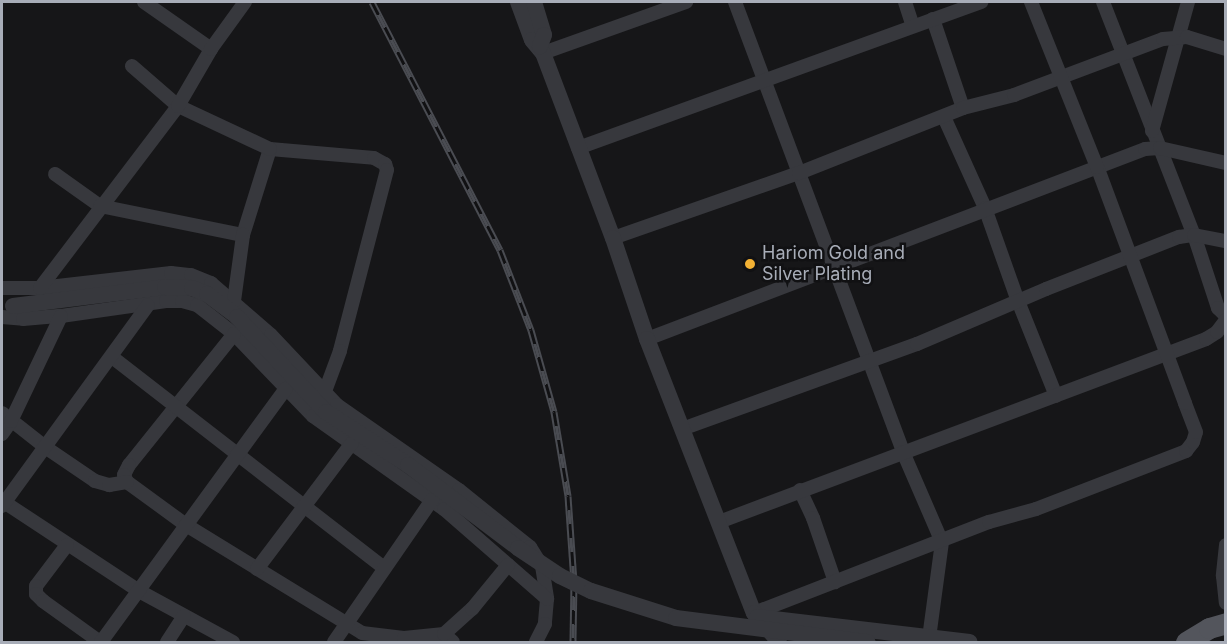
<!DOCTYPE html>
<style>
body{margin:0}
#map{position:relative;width:1227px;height:644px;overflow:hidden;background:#161618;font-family:Inter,sans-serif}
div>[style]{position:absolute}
.minor>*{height:14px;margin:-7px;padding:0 7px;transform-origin:7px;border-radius:7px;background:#37383d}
.tertiary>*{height:16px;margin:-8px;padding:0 8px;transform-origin:8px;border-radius:8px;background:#37383d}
.primary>*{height:21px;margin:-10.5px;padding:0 10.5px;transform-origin:10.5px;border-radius:10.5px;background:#53555c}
.rail>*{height:7px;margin-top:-3.5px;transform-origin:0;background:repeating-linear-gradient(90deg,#111113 0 14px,#4a4c52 0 28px);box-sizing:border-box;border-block:2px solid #4a4c52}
.tertiary-bridge>*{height:16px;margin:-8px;padding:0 8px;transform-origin:8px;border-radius:8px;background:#37383d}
.dots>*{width:16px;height:16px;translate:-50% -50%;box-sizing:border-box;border:3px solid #111113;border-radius:50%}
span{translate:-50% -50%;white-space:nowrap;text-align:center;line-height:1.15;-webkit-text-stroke:5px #111113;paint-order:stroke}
.poi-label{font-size:18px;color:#a8adb8}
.left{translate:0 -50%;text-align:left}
.frame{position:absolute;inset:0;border:3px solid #a8adb8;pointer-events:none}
</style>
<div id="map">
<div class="minor">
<i style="left:144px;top:2px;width:82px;rotate:35deg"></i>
<i style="left:735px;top:2px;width:480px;rotate:69.5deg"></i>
<i style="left:903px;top:452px;width:98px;rotate:66.6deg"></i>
<i style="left:942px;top:542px;width:97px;rotate:97.7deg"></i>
<i style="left:905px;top:2px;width:25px;rotate:72deg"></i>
<i style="left:1103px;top:2px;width:250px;rotate:68.7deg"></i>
<i style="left:1194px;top:235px;width:77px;rotate:71.8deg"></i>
<i style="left:1218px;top:308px;width:11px;rotate:45deg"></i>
<i style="left:933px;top:19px;width:94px;rotate:71.4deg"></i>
<i style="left:543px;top:53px;width:152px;rotate:-19.6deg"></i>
<i style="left:944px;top:117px;width:100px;rotate:65.7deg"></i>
<i style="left:985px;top:208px;width:99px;rotate:70.5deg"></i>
<i style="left:1018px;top:301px;width:102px;rotate:68.2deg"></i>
<i style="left:1152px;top:131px;width:134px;rotate:-74.4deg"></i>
<i style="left:578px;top:148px;width:429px;rotate:-19.9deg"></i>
<i style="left:270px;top:149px;width:104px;rotate:4.9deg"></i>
<i style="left:374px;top:158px;width:13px;rotate:29deg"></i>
<i style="left:385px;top:164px;width:6px;rotate:72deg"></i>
<i style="left:387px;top:170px;width:187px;rotate:104.6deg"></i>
<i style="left:340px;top:351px;width:46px;rotate:110.4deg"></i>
<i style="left:55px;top:174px;width:55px;rotate:35.4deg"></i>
<i style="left:100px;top:206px;width:146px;rotate:11.5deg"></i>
<i style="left:243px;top:235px;width:90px;rotate:-72.6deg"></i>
<i style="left:270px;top:149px;width:102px;rotate:-154.9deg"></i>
<i style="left:178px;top:106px;width:61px;rotate:-139deg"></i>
<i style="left:613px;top:238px;width:197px;rotate:-19.3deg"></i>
<i style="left:799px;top:173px;width:176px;rotate:-21.6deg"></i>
<i style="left:963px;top:108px;width:53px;rotate:-14.3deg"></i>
<i style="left:1014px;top:95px;width:159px;rotate:-20.6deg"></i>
<i style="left:1163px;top:39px;width:24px;rotate:-5deg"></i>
<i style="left:1187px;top:37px;width:41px;rotate:17.1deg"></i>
<i style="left:2px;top:288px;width:38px"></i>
<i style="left:40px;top:288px;width:132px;rotate:-6.5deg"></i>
<i style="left:171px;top:273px;width:20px;rotate:6deg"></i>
<i style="left:191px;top:275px;width:22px;rotate:22deg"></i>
<i style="left:211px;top:283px;width:79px;rotate:40.9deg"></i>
<i style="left:271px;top:335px;width:96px;rotate:46.7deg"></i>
<i style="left:337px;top:405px;width:149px;rotate:34.9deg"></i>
<i style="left:459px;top:490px;width:91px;rotate:38.8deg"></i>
<i style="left:530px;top:547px;width:22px;rotate:58deg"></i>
<i style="left:542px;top:566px;width:33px;rotate:81deg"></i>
<i style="left:547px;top:599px;width:25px;rotate:95deg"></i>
<i style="left:545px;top:624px;width:20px;rotate:117deg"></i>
<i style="left:40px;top:288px;width:228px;rotate:-52.8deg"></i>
<i style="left:178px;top:106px;width:66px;rotate:-59.9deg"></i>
<i style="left:211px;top:49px;width:58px;rotate:-54.1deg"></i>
<i style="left:234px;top:301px;width:67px;rotate:-82.2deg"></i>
<i style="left:2px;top:317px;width:21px;rotate:5deg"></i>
<i style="left:23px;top:319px;width:38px;rotate:-5deg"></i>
<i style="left:61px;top:316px;width:106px;rotate:-8.1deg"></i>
<i style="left:166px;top:301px;width:16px"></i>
<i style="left:182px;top:301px;width:16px;rotate:15deg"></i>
<i style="left:197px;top:305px;width:47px;rotate:38.1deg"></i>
<i style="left:234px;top:334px;width:114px;rotate:46.1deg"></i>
<i style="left:313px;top:416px;width:161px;rotate:35.4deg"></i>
<i style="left:444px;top:509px;width:137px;rotate:41.1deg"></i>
<i style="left:234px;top:334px;width:168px;rotate:128.7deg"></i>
<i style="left:129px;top:465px;width:11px;rotate:117deg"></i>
<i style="left:124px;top:475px;width:8px;rotate:67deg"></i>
<i style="left:127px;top:482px;width:73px;rotate:36.1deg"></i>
<i style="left:186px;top:525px;width:206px;rotate:31.5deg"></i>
<i style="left:362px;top:633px;width:42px;rotate:6.8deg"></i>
<i style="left:404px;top:638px;width:40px;rotate:-5.7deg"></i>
<i style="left:444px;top:634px;width:12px;rotate:42deg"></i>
<i style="left:647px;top:339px;width:533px;rotate:-20.88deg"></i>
<i style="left:1145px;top:149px;width:15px;rotate:-4deg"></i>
<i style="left:1160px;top:148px;width:68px;rotate:12.8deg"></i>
<i style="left:112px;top:357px;width:344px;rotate:37.8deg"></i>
<i style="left:2px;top:413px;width:55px;rotate:38.3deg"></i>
<i style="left:45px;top:447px;width:60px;rotate:34.2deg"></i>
<i style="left:95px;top:481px;width:15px;rotate:16deg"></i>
<i style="left:109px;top:485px;width:18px;rotate:-9deg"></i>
<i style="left:682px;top:429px;width:250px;rotate:-19.9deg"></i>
<i style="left:917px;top:344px;width:140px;rotate:-23.1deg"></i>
<i style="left:1046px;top:289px;width:143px;rotate:-21.4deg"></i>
<i style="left:1179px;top:237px;width:15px;rotate:-8deg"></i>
<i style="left:1194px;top:235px;width:33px;rotate:11deg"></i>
<i style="left:2px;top:434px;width:16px;rotate:-55deg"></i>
<i style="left:11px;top:421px;width:116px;rotate:-64.5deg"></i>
<i style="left:800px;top:490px;width:31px;rotate:65deg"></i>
<i style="left:813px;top:518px;width:68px;rotate:71deg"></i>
<i style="left:4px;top:502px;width:162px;rotate:33.4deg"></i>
<i style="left:139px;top:591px;width:107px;rotate:28.5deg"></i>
<i style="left:2px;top:506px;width:248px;rotate:-54deg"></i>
<i style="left:719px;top:522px;width:520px;rotate:-20.59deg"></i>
<i style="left:1206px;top:339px;width:13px;rotate:-32deg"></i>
<i style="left:1217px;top:332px;width:15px;rotate:-53deg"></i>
<i style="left:67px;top:545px;width:51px;rotate:127.1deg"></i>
<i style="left:36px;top:586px;width:8px;rotate:90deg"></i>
<i style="left:36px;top:594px;width:10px;rotate:45deg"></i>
<i style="left:43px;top:601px;width:70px;rotate:35.7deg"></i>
<i style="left:1226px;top:545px;width:31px;rotate:96deg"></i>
<i style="left:1223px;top:576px;width:27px;rotate:84deg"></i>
<i style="left:257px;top:569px;width:158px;rotate:-53deg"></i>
<i style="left:754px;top:613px;width:252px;rotate:-21.2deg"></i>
<i style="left:989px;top:522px;width:49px;rotate:-15.5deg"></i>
<i style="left:1036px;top:509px;width:161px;rotate:-21.1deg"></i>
<i style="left:1186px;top:451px;width:11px;rotate:-52deg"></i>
<i style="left:1193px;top:442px;width:10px;rotate:-73deg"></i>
<i style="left:1196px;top:432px;width:31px;rotate:-111deg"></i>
<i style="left:1185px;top:403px;width:252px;rotate:-110.4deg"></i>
<i style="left:1097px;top:167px;width:178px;rotate:-111.8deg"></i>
<i style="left:444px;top:634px;width:38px;rotate:-42deg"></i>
<i style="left:472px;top:609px;width:57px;rotate:-50.7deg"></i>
<i style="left:101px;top:642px;width:314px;rotate:-53.9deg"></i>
<i style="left:167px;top:642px;width:31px;rotate:-57deg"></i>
<i style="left:334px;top:642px;width:173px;rotate:-55.4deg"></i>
</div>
<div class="tertiary">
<i style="left:518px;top:2px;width:40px;rotate:69.8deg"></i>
<i style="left:532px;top:40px;width:17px;rotate:50deg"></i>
<i style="left:543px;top:53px;width:198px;rotate:69.3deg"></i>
<i style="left:613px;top:238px;width:107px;rotate:71.4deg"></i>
<i style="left:647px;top:339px;width:294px;rotate:68.7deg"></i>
<i style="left:754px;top:613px;width:38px;rotate:49deg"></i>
<i style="left:534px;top:2px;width:34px;rotate:73deg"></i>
<i style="left:544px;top:35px;width:12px;rotate:110deg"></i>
<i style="left:757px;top:617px;width:214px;rotate:6.7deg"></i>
</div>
<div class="primary">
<i style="left:1186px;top:642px;width:27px;rotate:-31deg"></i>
<i style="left:1209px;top:628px;width:18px;rotate:-16deg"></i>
</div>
<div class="rail">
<i style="left:372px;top:2px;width:279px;rotate:62.7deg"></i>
<i style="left:500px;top:250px;width:86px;rotate:68.8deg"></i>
<i style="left:531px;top:330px;width:85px;rotate:74.3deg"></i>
<i style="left:554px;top:412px;width:85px;rotate:80.5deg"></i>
<i style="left:568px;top:496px;width:86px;rotate:86deg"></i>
<i style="left:574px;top:582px;width:60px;rotate:91deg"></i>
</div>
<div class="tertiary-bridge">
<i style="left:13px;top:306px;width:153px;rotate:-7.1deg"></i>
<i style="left:165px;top:287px;width:27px;rotate:2deg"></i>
<i style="left:192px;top:288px;width:16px;rotate:22deg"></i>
<i style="left:207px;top:294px;width:38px;rotate:37deg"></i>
<i style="left:237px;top:317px;width:130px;rotate:46.9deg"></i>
<i style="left:326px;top:412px;width:98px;rotate:32.9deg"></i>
<i style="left:408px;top:465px;width:138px;rotate:37deg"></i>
<i style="left:518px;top:548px;width:50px;rotate:33.7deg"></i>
<i style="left:560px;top:576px;width:34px;rotate:26deg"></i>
<i style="left:591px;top:591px;width:89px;rotate:17.6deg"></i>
<i style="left:676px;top:618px;width:193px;rotate:7.2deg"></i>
</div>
<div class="dots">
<i style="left:750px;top:264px;background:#f2b134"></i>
</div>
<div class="poi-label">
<span class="left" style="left:762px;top:264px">Hariom Gold and<br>Silver Plating</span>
</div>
<div class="frame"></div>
</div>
